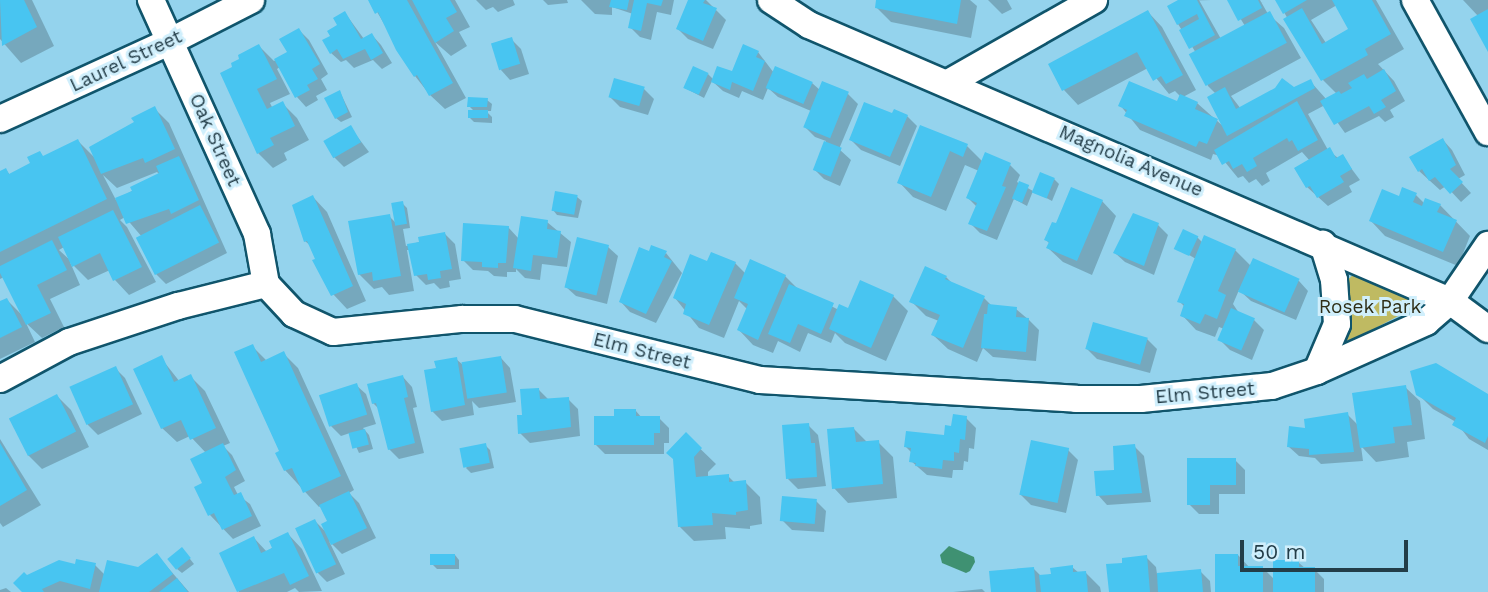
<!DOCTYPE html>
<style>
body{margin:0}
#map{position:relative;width:1488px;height:592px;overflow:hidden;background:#94d3ed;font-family:"Work Sans",sans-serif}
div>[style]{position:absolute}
.green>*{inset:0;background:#bfba62}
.water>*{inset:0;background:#3f9172}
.shadow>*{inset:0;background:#0003}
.building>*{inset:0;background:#48c5f1;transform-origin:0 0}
.roads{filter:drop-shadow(2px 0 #10556c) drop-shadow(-2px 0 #10556c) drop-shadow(0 2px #10556c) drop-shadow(0 -2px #10556c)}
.minor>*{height:26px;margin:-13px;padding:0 13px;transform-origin:13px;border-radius:13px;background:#fff}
span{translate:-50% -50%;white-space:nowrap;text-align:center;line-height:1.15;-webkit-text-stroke:6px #d0effc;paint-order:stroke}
.street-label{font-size:19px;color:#233d48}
.park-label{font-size:19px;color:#2e2d16}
.scale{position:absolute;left:1240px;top:540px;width:168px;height:32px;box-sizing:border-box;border:4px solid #233d48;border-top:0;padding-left:9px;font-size:21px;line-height:24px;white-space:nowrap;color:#233d48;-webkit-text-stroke:5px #d0effc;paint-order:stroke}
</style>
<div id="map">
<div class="green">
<i style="clip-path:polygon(1353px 275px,1415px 302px,1419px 305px,1351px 341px,1345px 340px,1346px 281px)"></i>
</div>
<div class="water">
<i style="clip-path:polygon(949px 546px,974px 557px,975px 562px,970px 571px,966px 573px,942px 563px,940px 555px)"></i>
</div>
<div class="shadow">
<i style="clip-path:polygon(0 0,32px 0,54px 46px,21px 63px,0 39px)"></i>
<i style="clip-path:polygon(370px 0,455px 0,470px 27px,459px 32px,467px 46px,451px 56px,435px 42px,466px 98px,445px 109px,430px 95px,415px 76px)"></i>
<i style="clip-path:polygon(476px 0,513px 0,515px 5px,498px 12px,493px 7px,486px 10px)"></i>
<i style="clip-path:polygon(543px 0,567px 0,568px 3px,548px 5px)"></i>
<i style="clip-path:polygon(581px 0,674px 0,671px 15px,657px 12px,651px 40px,640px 37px,630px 27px,633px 14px,612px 7px,612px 15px,595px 14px)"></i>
<i style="clip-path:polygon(690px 0,706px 0,726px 20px,713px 49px,688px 39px,678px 29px)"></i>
<i style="clip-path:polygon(878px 0,970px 0,977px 6px,971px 38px,891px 22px,877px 8px)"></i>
<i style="clip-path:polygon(988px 0,1007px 0,1012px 9px,1002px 14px)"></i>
<i style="clip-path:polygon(evenodd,1181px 0,1199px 0,1221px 39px,1245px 26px,1229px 0,1260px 0,1268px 14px,1284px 28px,1301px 58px,1231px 96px,1241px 109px,1310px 81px,1327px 100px,1337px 94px,1323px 80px,1277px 0,1376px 0,1404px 49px,1378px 64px,1394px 81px,1405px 101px,1390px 110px,1394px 117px,1385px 122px,1379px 116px,1345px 133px,1325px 105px,1308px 114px,1328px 150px,1338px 158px,1342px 156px,1360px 180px,1349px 186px,1352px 192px,1328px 206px,1307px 187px,1310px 161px,1302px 152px,1266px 173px,1270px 181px,1262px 186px,1256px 179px,1249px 183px,1243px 176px,1238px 178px,1220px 156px,1213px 154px,1211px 160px,1140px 130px,1120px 105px,1178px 103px,1181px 97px,1175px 91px,1169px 94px,1148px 68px,1078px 105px,1064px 90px,1050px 64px,1148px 12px,1162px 27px,1196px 90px,1183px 97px,1197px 103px,1224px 127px,1216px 94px,1208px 86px,1196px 53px,1178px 24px,1181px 0,1337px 5px,1351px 30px,1326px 43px,1311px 20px,1337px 5px)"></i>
<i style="clip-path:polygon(1463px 0,1488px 0,1488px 48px,1478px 16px)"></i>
<i style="clip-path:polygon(345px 13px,364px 39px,372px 35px,381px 45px,392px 63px,382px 69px,373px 60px,354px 68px,346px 60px,341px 62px,331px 53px,332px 36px)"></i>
<i style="clip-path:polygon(299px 30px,309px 40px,328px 74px,321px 79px,327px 90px,316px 96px,318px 100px,306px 107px,297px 97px,280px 67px,277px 69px,290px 94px,270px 103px,273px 109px,283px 104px,297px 118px,309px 140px,284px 153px,287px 160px,273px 168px,258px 153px,235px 68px,259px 46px,274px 61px,289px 53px)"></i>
<i style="clip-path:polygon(511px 39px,521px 49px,529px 74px,510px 80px,501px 70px)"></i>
<i style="clip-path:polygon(758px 52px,774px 73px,812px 83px,820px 90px,848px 94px,858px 104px,839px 149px,851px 160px,840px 186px,824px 179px,814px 169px,826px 141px,815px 137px,805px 127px,811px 111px,778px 97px,768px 88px,763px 100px,742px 91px,739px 98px,723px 91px,712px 81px,704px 98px,685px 88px,708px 74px,714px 80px,733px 74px)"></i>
<i style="clip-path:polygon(644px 89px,654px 99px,648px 115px,620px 107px,610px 97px)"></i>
<i style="clip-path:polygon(340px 92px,352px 117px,341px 122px,336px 118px)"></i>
<i style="clip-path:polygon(487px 100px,492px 104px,491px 111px,486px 111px,492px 117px,492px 123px,474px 122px,470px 118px,475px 112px,469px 106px)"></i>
<i style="clip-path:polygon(evenodd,155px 109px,169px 123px,227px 253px,166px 284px,156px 274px,142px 237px,125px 217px,120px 220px,127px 227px,156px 282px,129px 295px,115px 280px,110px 270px,88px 280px,70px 262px,80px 285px,50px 299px,64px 327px,42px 338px,26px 323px,35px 342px,0 359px,0 303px,7px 300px,22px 315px,4px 277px,0 279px,0 173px,6px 170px,10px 175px,78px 141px,96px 159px,155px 109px,157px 172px,160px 175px,116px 200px,103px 175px,117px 188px,157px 172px,155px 109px,64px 247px,71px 261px,59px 250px,64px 247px)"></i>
<i style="clip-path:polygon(893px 116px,907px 116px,917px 126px,900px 166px,861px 150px,851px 140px)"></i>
<i style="clip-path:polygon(350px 127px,369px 152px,344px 167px,334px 157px)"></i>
<i style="clip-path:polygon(921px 127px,967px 146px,983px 162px,986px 154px,1010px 165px,1020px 175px,1017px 182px,1033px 191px,1027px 206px,1014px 199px,997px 240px,980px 233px,970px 223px,977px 207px,968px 198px,979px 171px,965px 165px,946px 211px,913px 197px,899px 182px)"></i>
<i style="clip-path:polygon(1443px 140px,1452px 150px,1465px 175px,1458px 179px,1471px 193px,1461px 202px,1446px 186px,1440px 190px,1419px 171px)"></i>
<i style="clip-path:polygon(1054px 179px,1059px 184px,1052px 201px,1035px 192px)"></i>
<i style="clip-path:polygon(1416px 195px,1425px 204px,1440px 205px,1470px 236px,1458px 266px,1385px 236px,1371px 221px,1400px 198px)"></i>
<i style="clip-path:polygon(313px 197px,327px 212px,366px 301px,347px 309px,333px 294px,313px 248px,305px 241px)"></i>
<i style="clip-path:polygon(577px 197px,582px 201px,578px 218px,557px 215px,553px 210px)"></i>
<i style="clip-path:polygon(1102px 201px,1116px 216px,1092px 275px,1063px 262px,1048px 248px,1050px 244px,1046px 240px,1057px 226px)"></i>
<i style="clip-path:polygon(402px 203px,407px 208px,410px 228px,403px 229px,406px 246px,445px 234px,455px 244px,461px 279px,449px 281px,450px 287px,440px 289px,434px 283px,426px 285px,416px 275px,410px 250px,407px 250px,414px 291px,389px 295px,382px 287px,374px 289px,359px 274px,389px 216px,396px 223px)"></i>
<i style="clip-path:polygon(547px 222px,571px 242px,567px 267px,542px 264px,540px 280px,525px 278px,516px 269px,516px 272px,507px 272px,507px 277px,494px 276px,488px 271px,473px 270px,463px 260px,508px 227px,519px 239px)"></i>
<i style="clip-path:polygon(1158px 225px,1168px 235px,1154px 275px,1125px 262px,1115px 253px)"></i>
<i style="clip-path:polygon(1197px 237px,1203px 243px,1235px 250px,1251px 266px,1299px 281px,1308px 291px,1296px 320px,1251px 301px,1239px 290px,1233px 304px,1239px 313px,1254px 320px,1264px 330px,1252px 360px,1230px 350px,1220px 340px,1224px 329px,1219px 327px,1215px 337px,1196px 330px,1182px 315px,1185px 307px,1179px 301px,1196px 259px,1177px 248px)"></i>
<i style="clip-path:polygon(608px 247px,618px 256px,607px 304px,576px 296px,566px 287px)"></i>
<i style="clip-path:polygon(666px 253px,682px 273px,656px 323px,630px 312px,621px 302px)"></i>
<i style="clip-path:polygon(735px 263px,746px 274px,785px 276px,799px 290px,839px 310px,849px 310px,893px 296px,908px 311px,886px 361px,845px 343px,835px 333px,831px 343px,808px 333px,800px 352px,778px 341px,773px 353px,753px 345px,739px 330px,748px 310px,739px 301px,724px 338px,699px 328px,675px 298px,708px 264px)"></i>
<i style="clip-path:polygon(946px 277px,954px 285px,984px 298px,992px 306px,1016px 309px,1029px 320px,1039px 330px,1036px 361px,993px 357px,983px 348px,977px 362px,948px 349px,933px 335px,939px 321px,926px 316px,911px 301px)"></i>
<i style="clip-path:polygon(1147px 339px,1157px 349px,1150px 373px,1097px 359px,1087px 349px)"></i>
<i style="clip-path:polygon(252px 346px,267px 361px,283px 353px,298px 368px,354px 490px,349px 493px,359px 503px,376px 538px,342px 554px,329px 541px,345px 574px,327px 582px,317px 572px,315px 521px,327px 533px,329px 522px,322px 505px,319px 507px,285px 470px)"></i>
<i style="clip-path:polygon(161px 358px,180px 382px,191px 377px,205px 391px,230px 443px,223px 446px,232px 455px,245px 481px,234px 487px,238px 495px,250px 504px,261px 526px,233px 539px,210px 515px,204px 484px,206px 453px,190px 436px,177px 442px,162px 428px)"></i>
<i style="clip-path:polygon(501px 358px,510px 368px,516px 402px,479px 408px,472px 401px,474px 415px,442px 421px,432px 411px,438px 369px,456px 359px,462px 364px)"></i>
<i style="clip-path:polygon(115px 368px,125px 378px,142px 414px,98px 435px,88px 425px,71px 388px)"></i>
<i style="clip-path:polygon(403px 377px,412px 387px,417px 407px,413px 408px,424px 453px,399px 459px,389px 449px,380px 410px,373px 403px)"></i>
<i style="clip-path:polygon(356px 385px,366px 394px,376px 424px,363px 428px,369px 435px,373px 449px,359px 453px,350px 433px,341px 436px,331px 426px)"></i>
<i style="clip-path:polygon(1405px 387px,1420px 401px,1425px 439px,1407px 442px,1409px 457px,1376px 462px,1361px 446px,1363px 461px,1321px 464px,1315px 458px,1299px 456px,1289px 447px,1308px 429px,1347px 414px,1358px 425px)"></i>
<i style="clip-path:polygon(539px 390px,549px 400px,568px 399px,578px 409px,580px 436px,530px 443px,520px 433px,524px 416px)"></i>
<i style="clip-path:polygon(1418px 394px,1488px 396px,1488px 450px,1469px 439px,1456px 422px,1433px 409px)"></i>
<i style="clip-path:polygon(57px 396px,71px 410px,89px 447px,42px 469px,28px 455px)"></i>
<i style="clip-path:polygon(636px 411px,642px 418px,659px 418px,669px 428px,669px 443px,664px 443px,664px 454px,605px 454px,595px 444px,615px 418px)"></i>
<i style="clip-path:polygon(966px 418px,976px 428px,974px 449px,969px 448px,968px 462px,964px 461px,963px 470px,953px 470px,952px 478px,927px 475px,911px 461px,912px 453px,906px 447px,946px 437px)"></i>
<i style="clip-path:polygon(808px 425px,818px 435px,826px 486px,798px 489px,788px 479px)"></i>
<i style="clip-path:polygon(854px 429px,868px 443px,878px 442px,893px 457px,897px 498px,848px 503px,834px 488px)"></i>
<i style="clip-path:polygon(686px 435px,716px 464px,708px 472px,708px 478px,728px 476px,735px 483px,745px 482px,760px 497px,762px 524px,750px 526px,750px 529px,725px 527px,726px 539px,694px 541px,680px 527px)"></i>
<i style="clip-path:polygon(0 439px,41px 505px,3px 527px,0 523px)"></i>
<i style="clip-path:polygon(485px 445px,490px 450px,494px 468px,471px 473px,466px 468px)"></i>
<i style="clip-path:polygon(1134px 446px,1144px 456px,1151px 502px,1107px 505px,1098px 495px)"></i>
<i style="clip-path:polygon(1068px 450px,1078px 460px,1066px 513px,1031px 505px,1021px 495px)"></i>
<i style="clip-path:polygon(1235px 460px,1245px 470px,1245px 494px,1219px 494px,1219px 514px,1199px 514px,1189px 504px)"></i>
<i style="clip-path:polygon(816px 501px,826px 511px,824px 532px,792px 530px,782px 520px)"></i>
<i style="clip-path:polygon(288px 534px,302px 549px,322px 591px,299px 592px,295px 588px,287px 592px,239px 592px,221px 554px,254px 538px,267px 552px)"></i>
<i style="clip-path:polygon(186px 554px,194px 564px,182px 573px,177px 569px)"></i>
<i style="clip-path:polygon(157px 555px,189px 592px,25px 592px,27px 577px,76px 566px,95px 565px,105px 575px,138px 569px)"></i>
<i style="clip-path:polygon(455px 555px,459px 560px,459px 569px,437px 569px,432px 564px)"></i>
<i style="clip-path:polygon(1238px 555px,1250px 568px,1263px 568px,1275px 580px,1298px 562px,1306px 569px,1314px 569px,1324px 579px,1324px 592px,1217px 592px)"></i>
<i style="clip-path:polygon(1146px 557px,1156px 567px,1157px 574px,1200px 571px,1210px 581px,1211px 592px,1111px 592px,1124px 565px)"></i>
<i style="clip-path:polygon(1072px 567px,1079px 573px,1086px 573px,1100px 587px,1101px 592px,993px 592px,1033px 568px,1042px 577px)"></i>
<i style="clip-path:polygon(6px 588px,11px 592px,0 592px,0 590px)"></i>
<i style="clip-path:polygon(982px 589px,985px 592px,953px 592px)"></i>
</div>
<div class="building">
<i style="clip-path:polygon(0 0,24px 0,37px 27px,2px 46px)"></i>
<i style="clip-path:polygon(368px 0,407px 0,453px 83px,429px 96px,417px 75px,414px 77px,396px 50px,378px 12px,375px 14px)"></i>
<i style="clip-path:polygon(412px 0,450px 0,457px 12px,446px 18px,454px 31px,435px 43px)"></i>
<i style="clip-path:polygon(611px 0,629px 0,627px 10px,609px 7px)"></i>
<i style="clip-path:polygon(634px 0,663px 0,661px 6px,647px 3px,641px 31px,628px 28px)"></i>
<i style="clip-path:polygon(688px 0,705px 0,703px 3px,717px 8px,703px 41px,676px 29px)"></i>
<i style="clip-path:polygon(876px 0,961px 0,957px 24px,875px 8px)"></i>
<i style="clip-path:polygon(1178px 0,1197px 0,1215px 35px,1189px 49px,1179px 30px,1199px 19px,1197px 14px,1177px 25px,1167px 6px)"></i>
<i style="clip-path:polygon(1227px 0,1258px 0,1262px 8px,1238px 21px)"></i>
<i style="clip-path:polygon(1275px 0,1307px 0,1283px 14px)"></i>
<i style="clip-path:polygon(1332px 0,1372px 0,1391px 34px,1365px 49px,1368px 55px,1321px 81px,1283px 19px,1302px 8px,1322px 44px,1348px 29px)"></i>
<i style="clip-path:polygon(1488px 9px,1488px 52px,1470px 19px)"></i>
<i style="clip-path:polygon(1148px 10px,1183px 75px,1166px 84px,1161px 76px,1153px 81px,1137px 52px,1062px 91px,1048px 64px)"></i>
<i style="clip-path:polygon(345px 11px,361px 39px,372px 33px,383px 53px,371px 60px,365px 49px,343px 59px,337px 49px,330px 54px,322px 40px,330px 36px,327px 31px,337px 25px,333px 18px)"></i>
<i style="left:1270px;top:11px;width:36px;height:92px;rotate:62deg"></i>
<i style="clip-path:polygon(299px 28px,320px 64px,312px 69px,318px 79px,307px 85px,310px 90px,295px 98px,274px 59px,287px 52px,279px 39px)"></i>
<i style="left:512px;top:37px;width:28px;height:22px;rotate:73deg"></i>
<i style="clip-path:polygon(259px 44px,277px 79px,257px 89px,267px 109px,283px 101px,295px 126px,270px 138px,274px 145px,257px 154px,220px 73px,232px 67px,231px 63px,239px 59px,238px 55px)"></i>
<i style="clip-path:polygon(743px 44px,759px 51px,756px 57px,765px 61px,753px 91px,732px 82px,730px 90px,711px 82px,717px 66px,732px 71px)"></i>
<i style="left:693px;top:66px;width:17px;height:24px;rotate:24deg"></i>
<i style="left:775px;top:66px;width:41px;height:24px;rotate:23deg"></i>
<i style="clip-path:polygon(1384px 69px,1396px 91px,1381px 100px,1386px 107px,1374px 114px,1369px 106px,1334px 125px,1320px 101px,1339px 91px,1341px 94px,1352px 88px,1348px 83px,1364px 74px,1367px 79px)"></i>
<i style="left:614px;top:78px;width:32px;height:20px;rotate:16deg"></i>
<i style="clip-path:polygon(1282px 78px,1294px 87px,1311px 79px,1315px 88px,1227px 136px,1207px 97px,1225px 87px,1236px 109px,1275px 88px)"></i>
<i style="left:822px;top:81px;width:29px;height:50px;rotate:22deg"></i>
<i style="clip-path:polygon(1129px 81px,1177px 101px,1180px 94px,1198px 102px,1195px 109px,1218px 119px,1207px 144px,1199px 141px,1196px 147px,1124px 116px,1127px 110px,1118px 106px)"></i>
<i style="clip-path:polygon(340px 90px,348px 112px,335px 119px,324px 98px)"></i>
<i style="clip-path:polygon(468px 97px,488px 98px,487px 107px,467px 107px)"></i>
<i style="clip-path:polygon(1297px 101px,1318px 140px,1298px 151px,1292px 140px,1289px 142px,1287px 138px,1253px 158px,1257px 166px,1247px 172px,1242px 164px,1233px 169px,1229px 161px,1222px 165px,1214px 150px)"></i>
<i style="clip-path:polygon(864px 102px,892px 113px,894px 109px,908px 115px,890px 157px,849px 140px)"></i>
<i style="clip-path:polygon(155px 106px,175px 149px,145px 163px,143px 158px,101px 174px,89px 147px,134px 122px,131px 118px)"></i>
<i style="left:468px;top:110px;width:20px;height:8px"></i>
<i style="left:351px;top:125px;width:20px;height:32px;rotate:60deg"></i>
<i style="clip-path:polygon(920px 125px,968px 144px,963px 157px,950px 151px,931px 197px,897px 183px)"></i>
<i style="clip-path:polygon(1443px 138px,1456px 165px,1450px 169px,1463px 182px,1450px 194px,1435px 177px,1429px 181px,1422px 169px,1418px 172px,1409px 157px)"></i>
<i style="clip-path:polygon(78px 139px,107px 199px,0 252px,0 171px,6px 168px,9px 174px,30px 163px,27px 157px,40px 151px,43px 156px)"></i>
<i style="left:824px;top:141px;width:19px;height:31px;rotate:21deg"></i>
<i style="clip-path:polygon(1330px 147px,1336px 158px,1343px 154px,1352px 169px,1340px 176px,1344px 182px,1317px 198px,1310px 186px,1306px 188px,1294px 168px)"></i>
<i style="clip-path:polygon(985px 152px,1011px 163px,1002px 186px,1006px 187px,987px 231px,968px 224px,977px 203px,966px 198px)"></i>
<i style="clip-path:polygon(179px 156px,199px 200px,171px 214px,169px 209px,126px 224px,115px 198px,132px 191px,130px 187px,159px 173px,156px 166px)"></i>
<i style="left:1040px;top:172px;width:16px;height:22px;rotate:22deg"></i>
<i style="left:1019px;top:181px;width:11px;height:19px;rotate:22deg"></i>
<i style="clip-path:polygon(1071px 187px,1103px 200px,1077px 261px,1046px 248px,1049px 242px,1044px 240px,1052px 222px,1056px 223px)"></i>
<i style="clip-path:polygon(1402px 187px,1417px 193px,1413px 202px,1422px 206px,1425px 198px,1441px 204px,1437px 212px,1457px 220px,1443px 252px,1369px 221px,1382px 189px,1399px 196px)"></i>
<i style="left:555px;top:191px;width:23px;height:20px;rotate:10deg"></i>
<i style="clip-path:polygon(313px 195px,353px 286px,331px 296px,312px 260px,315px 259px,307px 241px,304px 242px,292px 205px)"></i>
<i style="left:403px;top:201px;width:23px;height:12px;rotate:80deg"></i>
<i style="left:200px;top:205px;width:42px;height:72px;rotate:63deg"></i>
<i style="clip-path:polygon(113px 210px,142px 267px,113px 281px,100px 253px,72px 267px,58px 237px)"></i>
<i style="clip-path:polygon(1133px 213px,1159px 223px,1144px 266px,1113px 253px)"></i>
<i style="clip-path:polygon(390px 214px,401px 276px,373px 281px,372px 272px,358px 275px,348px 221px)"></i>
<i style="clip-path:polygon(521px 216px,548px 220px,547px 229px,561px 231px,557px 258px,533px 255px,531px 271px,513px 268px)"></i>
<i style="clip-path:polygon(463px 223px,509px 226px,506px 263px,498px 263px,498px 268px,482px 267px,482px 262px,461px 261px)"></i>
<i style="left:1183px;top:229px;width:17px;height:22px;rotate:25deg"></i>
<i style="clip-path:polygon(445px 232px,452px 269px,440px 271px,441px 278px,428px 280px,427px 274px,414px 276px,407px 244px,419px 242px,418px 237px)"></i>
<i style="clip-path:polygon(1204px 235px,1236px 249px,1218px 291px,1226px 295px,1217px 319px,1205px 314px,1200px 324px,1180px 316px,1184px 304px,1177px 302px)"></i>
<i style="left:577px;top:237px;width:33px;height:52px;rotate:14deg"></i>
<i style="clip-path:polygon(52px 240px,67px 270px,37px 285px,51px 313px,26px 325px,0 273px,0 266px)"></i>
<i style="clip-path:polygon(651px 245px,667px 251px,664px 257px,672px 261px,646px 314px,619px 302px,639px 247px,649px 251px)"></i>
<i style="clip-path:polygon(711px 252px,736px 262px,709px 325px,683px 314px,686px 304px,673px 298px,690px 254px,707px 261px)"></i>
<i style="left:1253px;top:258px;width:51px;height:37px;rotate:24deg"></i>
<i style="clip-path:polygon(750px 259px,786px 275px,758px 340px,737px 330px,748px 304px,734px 298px)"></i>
<i style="clip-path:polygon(925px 266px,947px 276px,945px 279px,985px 296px,963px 348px,931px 335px,940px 315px,909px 302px)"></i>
<i style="clip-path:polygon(860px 280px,894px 295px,871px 348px,829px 329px,839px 304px,848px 308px)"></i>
<i style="clip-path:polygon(789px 284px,834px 303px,821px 334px,798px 324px,790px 343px,768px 334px)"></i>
<i style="clip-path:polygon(7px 298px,22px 327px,0 338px,0 301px)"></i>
<i style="clip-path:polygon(988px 304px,1017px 307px,1016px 317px,1029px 318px,1026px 352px,981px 348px,984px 314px,987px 314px)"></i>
<i style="left:1231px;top:308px;width:26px;height:35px;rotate:23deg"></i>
<i style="left:1093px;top:322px;width:57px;height:28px;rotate:16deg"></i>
<i style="clip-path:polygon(253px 344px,261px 362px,284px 351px,341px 476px,303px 493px,292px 468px,284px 471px,275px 453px,279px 451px,234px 352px)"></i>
<i style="clip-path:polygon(162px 355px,174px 382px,191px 374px,216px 428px,190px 440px,181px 420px,161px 429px,133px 369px)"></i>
<i style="left:501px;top:356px;width:37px;height:40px;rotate:81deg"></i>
<i style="clip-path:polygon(457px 357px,465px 405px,431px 412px,424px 370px,436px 368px,434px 361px)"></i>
<i style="clip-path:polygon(1436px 363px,1488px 394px,1488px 436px,1485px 443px,1452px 425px,1456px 418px,1416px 395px,1410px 371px)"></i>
<i style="left:116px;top:366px;width:42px;height:51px;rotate:66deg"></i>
<i style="clip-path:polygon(403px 375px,408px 397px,404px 398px,415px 443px,388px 450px,376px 403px,372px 404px,367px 384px)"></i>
<i style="left:357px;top:383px;width:33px;height:40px;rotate:72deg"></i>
<i style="clip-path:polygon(1406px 385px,1412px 425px,1393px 427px,1395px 443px,1360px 448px,1352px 393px)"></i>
<i style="clip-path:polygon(539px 388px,540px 399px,569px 397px,571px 427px,518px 434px,517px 415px,522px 415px,520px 389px)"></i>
<i style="left:57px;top:394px;width:42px;height:54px;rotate:63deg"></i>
<i style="clip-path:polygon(614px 409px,636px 409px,636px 416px,660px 416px,660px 433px,654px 433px,654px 445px,594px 445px,594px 416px,614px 416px)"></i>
<i style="clip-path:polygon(1348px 412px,1354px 452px,1309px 455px,1309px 449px,1287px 447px,1289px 426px,1305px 428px,1304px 419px)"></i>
<i style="clip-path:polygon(953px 414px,967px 416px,965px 440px,960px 439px,959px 453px,954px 452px,954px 461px,943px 460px,942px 469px,915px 466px,916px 463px,909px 462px,911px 448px,904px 447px,906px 431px,944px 435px,945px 425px,951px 426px)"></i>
<i style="clip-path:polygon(809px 423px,811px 443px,815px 443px,817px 477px,786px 479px,782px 425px)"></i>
<i style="clip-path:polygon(854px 427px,856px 442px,879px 440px,883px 484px,832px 489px,827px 429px)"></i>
<i style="left:365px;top:429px;width:16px;height:17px;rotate:76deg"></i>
<i style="clip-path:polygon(686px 432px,702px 448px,694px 457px,696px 477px,729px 474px,729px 482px,746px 480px,748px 510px,736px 512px,736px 515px,712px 513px,713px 525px,678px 527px,673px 459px,666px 453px)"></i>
<i style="left:1031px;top:440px;width:39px;height:56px;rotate:12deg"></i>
<i style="clip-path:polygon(0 443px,27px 490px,0 506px)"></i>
<i style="clip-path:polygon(223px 443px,236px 470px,225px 477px,234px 495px,241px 492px,252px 516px,222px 530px,214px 513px,208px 516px,194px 487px,202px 483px,190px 459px)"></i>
<i style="left:486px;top:443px;width:20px;height:27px;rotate:79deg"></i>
<i style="clip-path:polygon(1135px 444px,1142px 493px,1096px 496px,1094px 471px,1114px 470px,1113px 446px)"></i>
<i style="clip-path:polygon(1187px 458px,1236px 458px,1236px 485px,1210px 485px,1210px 505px,1187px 505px)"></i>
<i style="clip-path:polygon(349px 491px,367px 528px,331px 545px,321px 524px,327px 521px,319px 505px)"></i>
<i style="left:782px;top:496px;width:35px;height:25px;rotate:5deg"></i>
<i style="left:315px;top:519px;width:50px;height:22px;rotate:65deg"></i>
<i style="clip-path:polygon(288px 532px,309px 576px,290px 585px,284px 573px,237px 592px,219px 553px,254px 536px,261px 553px,272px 548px,269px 541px)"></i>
<i style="left:182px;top:547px;width:14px;height:19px;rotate:51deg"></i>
<i style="clip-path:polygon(157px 553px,173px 574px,149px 592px,99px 592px,107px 560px,138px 567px)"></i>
<i style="left:430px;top:554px;width:25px;height:11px"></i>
<i style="clip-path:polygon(1215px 554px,1238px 554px,1238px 566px,1263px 566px,1263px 592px,1215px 592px)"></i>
<i style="clip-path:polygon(1147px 555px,1150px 592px,1109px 592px,1106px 564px,1122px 563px,1122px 558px)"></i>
<i style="clip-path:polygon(76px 559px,96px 563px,90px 589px,60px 581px,42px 589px,44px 592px,22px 592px,13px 583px,24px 572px,27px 575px,59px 560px,75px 564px)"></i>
<i style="clip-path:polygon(1273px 560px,1299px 560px,1299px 567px,1315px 567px,1315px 592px,1273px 592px)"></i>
<i style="clip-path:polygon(1073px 565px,1073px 572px,1086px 571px,1088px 592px,1041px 592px,1039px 575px,1051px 574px,1050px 568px)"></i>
<i style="clip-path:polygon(1034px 567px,1036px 592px,991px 592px,989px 571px)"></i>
<i style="clip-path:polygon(1201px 569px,1203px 592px,1158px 592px,1157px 573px)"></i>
<i style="clip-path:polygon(177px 578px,188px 592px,159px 592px)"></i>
</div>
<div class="roads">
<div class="minor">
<i style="left:151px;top:0;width:257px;rotate:65.6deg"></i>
<i style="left:257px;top:234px;width:51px;rotate:79.8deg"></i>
<i style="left:771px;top:0;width:45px;rotate:33.3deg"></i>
<i style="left:809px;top:25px;width:698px;rotate:23.3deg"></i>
<i style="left:1450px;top:301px;width:47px;rotate:36.4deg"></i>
<i style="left:1415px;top:0;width:151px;rotate:61.1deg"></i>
<i style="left:948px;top:83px;width:168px;rotate:-29.6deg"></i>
<i style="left:0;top:119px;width:188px;rotate:-24.5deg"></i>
<i style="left:171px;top:41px;width:90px;rotate:-27.1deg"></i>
<i style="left:1317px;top:371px;width:51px;rotate:-66.9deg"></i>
<i style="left:1337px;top:324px;width:44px;rotate:-93.9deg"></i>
<i style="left:1334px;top:280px;width:38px;rotate:-107deg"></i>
<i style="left:0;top:379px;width:78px;rotate:-28.2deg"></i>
<i style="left:69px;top:342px;width:115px;rotate:-18.3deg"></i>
<i style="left:178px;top:306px;width:91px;rotate:-14deg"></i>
<i style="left:266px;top:284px;width:41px;rotate:47deg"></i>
<i style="left:294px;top:314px;width:43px;rotate:24.8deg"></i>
<i style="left:333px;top:332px;width:130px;rotate:-5.8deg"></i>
<i style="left:462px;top:319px;width:53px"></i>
<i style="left:515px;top:319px;width:252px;rotate:14deg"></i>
<i style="left:760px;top:380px;width:317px;rotate:3.4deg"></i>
<i style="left:1076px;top:399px;width:65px"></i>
<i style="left:1141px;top:399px;width:132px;rotate:-5.7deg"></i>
<i style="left:1272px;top:386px;width:47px;rotate:-18.4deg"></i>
<i style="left:1317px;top:371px;width:120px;rotate:-24.2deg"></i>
<i style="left:1426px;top:322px;width:32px;rotate:-41deg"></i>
<i style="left:1450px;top:301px;width:68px;rotate:-55.8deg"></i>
</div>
</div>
<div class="street-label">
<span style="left:126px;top:61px;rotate:-25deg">Laurel Street</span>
<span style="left:215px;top:140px;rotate:66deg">Oak Street</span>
<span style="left:1131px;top:161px;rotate:23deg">Magnolia Avenue</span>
<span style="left:642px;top:351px;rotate:14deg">Elm Street</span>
<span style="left:1205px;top:393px;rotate:-5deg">Elm Street</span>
</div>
<div class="park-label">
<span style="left:1370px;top:307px">Rosek Park</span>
</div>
<div class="scale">50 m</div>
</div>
